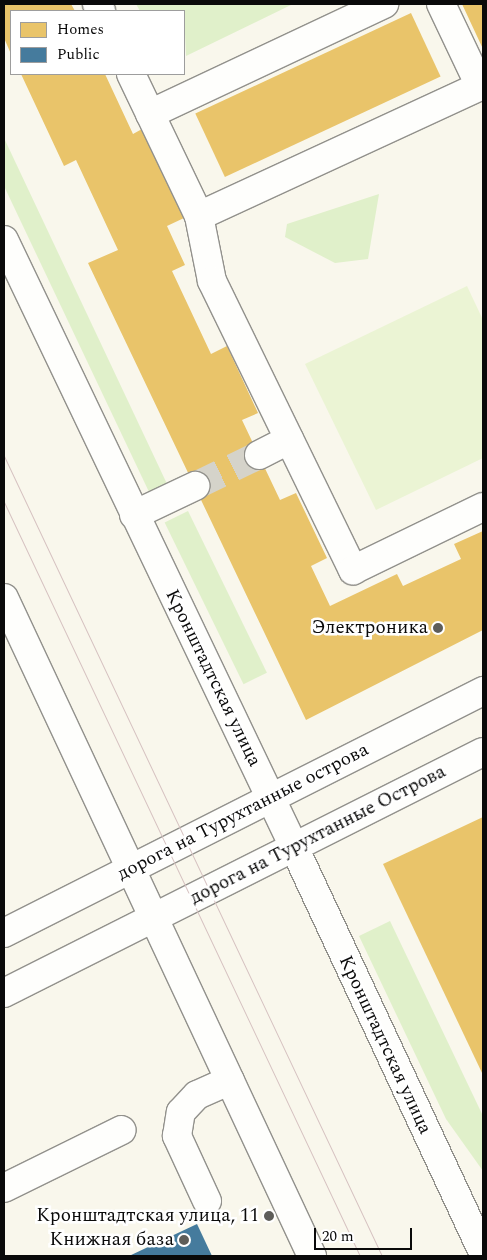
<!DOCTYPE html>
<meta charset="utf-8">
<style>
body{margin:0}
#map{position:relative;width:487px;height:1260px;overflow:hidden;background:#f9f7ec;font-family:Spectral,serif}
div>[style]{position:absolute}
.green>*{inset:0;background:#e0f0ca;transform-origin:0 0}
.pitch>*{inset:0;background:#ebf4d4}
.homes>*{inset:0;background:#e9c46a;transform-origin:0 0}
.public>*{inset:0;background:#457b9d}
.minor-tunnel>*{height:28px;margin-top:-14px;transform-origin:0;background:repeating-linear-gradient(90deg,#d5d3ca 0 28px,transparent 0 42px)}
.roads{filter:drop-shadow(1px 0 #92918c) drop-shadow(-1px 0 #92918c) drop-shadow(0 1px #92918c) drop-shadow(0 -1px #92918c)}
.minor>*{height:28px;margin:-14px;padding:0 14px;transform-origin:14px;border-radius:14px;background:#fefefc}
.tram>*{height:1px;margin:-0.5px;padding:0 0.5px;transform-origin:0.5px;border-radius:0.5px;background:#d6c2c1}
.dots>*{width:14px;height:14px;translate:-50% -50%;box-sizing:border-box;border:2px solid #fff;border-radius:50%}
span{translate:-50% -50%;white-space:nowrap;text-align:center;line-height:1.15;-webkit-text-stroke:5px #fff;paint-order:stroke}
.poi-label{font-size:19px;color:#0a0a0a}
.right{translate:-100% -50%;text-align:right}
.street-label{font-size:19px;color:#0a0a0a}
.frame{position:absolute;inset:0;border:5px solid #0a0a0a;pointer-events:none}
.legend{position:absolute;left:10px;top:10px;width:175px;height:65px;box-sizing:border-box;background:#fff;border:1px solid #9d9d9d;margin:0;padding:6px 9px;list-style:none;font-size:15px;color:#0a0a0a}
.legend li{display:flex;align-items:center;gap:10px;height:25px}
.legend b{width:25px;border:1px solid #9d9d9d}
.scale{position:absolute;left:314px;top:1228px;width:98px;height:22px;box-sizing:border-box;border:2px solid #0a0a0a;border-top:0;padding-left:6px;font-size:15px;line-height:18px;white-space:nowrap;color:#0a0a0a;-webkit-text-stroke:4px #fff;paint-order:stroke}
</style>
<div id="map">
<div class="green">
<i style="clip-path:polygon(136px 4px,293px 4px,186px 56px,184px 11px,140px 11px)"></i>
<i style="clip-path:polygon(4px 138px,168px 486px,150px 494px,4px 186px)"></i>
<i style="clip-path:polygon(379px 194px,368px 259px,335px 263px,285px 237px,287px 224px)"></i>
<i style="left:188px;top:511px;width:180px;height:26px;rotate:64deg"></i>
<i style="clip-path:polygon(390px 921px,483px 1116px,483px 1171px,446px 1119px,359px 936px)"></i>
</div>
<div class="pitch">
<i style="clip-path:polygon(467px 286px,483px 320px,483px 458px,376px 510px,305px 364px)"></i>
</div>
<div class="homes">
<i style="clip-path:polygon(4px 4px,71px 4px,75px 11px,11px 11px,11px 54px,4px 38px)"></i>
<i style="clip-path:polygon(462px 4px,483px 4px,483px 49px)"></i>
<i style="left:411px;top:13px;width:70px;height:238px;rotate:65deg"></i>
<i style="clip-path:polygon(21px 74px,105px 74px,133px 134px,142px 129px,184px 218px,167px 226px,185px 265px,172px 271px,211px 354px,227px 346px,258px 413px,242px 420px,280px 500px,296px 493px,327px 558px,311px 566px,330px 606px,397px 574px,403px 586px,461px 559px,454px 544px,483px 531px,483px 630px,306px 720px,88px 263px,118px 250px,76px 160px,64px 166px)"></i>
<i style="clip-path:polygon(483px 817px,483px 1075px,383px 864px)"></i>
</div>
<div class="public">
<i style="clip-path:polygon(197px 1224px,212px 1256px,129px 1256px)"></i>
</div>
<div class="minor-tunnel">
<i style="left:195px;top:486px;width:71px;rotate:-25.8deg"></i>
</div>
<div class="roads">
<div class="minor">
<i style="left:97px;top:4px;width:8px;rotate:60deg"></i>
<i style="left:131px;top:74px;width:157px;rotate:64.4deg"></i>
<i style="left:199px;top:216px;width:66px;rotate:78.7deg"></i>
<i style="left:212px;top:281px;width:322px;rotate:64deg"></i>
<i style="left:353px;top:570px;width:144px;rotate:-25.9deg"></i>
<i style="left:150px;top:114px;width:259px;rotate:-25.2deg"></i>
<i style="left:199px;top:216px;width:310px;rotate:-24.8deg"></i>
<i style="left:480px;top:86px;width:91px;rotate:-115.4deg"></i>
<i style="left:4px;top:240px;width:673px;rotate:64.46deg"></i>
<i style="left:294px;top:847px;width:448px;rotate:65deg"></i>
<i style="left:259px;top:455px;width:34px;rotate:-27deg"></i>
<i style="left:134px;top:515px;width:68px;rotate:-25.4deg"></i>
<i style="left:4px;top:598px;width:727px;rotate:64.92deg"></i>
<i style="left:4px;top:933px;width:537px;rotate:-26.8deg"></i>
<i style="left:4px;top:993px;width:536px;rotate:-26.71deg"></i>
<i style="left:4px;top:1188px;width:131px;rotate:-26.2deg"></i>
<i style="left:207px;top:1201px;width:72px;rotate:-114.8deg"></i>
<i style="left:177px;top:1136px;width:24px;rotate:-81deg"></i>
<i style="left:181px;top:1112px;width:23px;rotate:-47deg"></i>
<i style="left:197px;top:1095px;width:36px;rotate:-24deg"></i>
</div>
</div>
<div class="tram">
<i style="left:4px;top:456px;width:885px;rotate:64.71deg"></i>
<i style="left:4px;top:502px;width:834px;rotate:64.73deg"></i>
</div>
<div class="dots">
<i style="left:438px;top:628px;background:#5e5d59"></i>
<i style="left:269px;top:1216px;background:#5e5d59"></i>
<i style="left:184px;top:1240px;background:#5e5d59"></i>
</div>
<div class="poi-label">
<span class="right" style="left:428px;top:628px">Электроника</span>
<span class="right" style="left:259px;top:1216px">Кронштадтская улица, 11</span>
<span class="right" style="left:174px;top:1240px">Книжная база</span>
</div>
<div class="street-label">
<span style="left:213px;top:678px;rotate:64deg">Кронштадтская улица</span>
<span style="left:243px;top:812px;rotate:-27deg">дорога на Турухтанные острова</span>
<span style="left:318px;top:835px;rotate:-27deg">дорога на Турухтанные Острова</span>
<span style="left:385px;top:1045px;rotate:65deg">Кронштадтская улица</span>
</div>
<div class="frame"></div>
<ul class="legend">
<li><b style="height:14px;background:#e9c46a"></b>Homes</li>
<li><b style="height:14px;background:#457b9d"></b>Public</li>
</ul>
<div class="scale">20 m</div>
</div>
